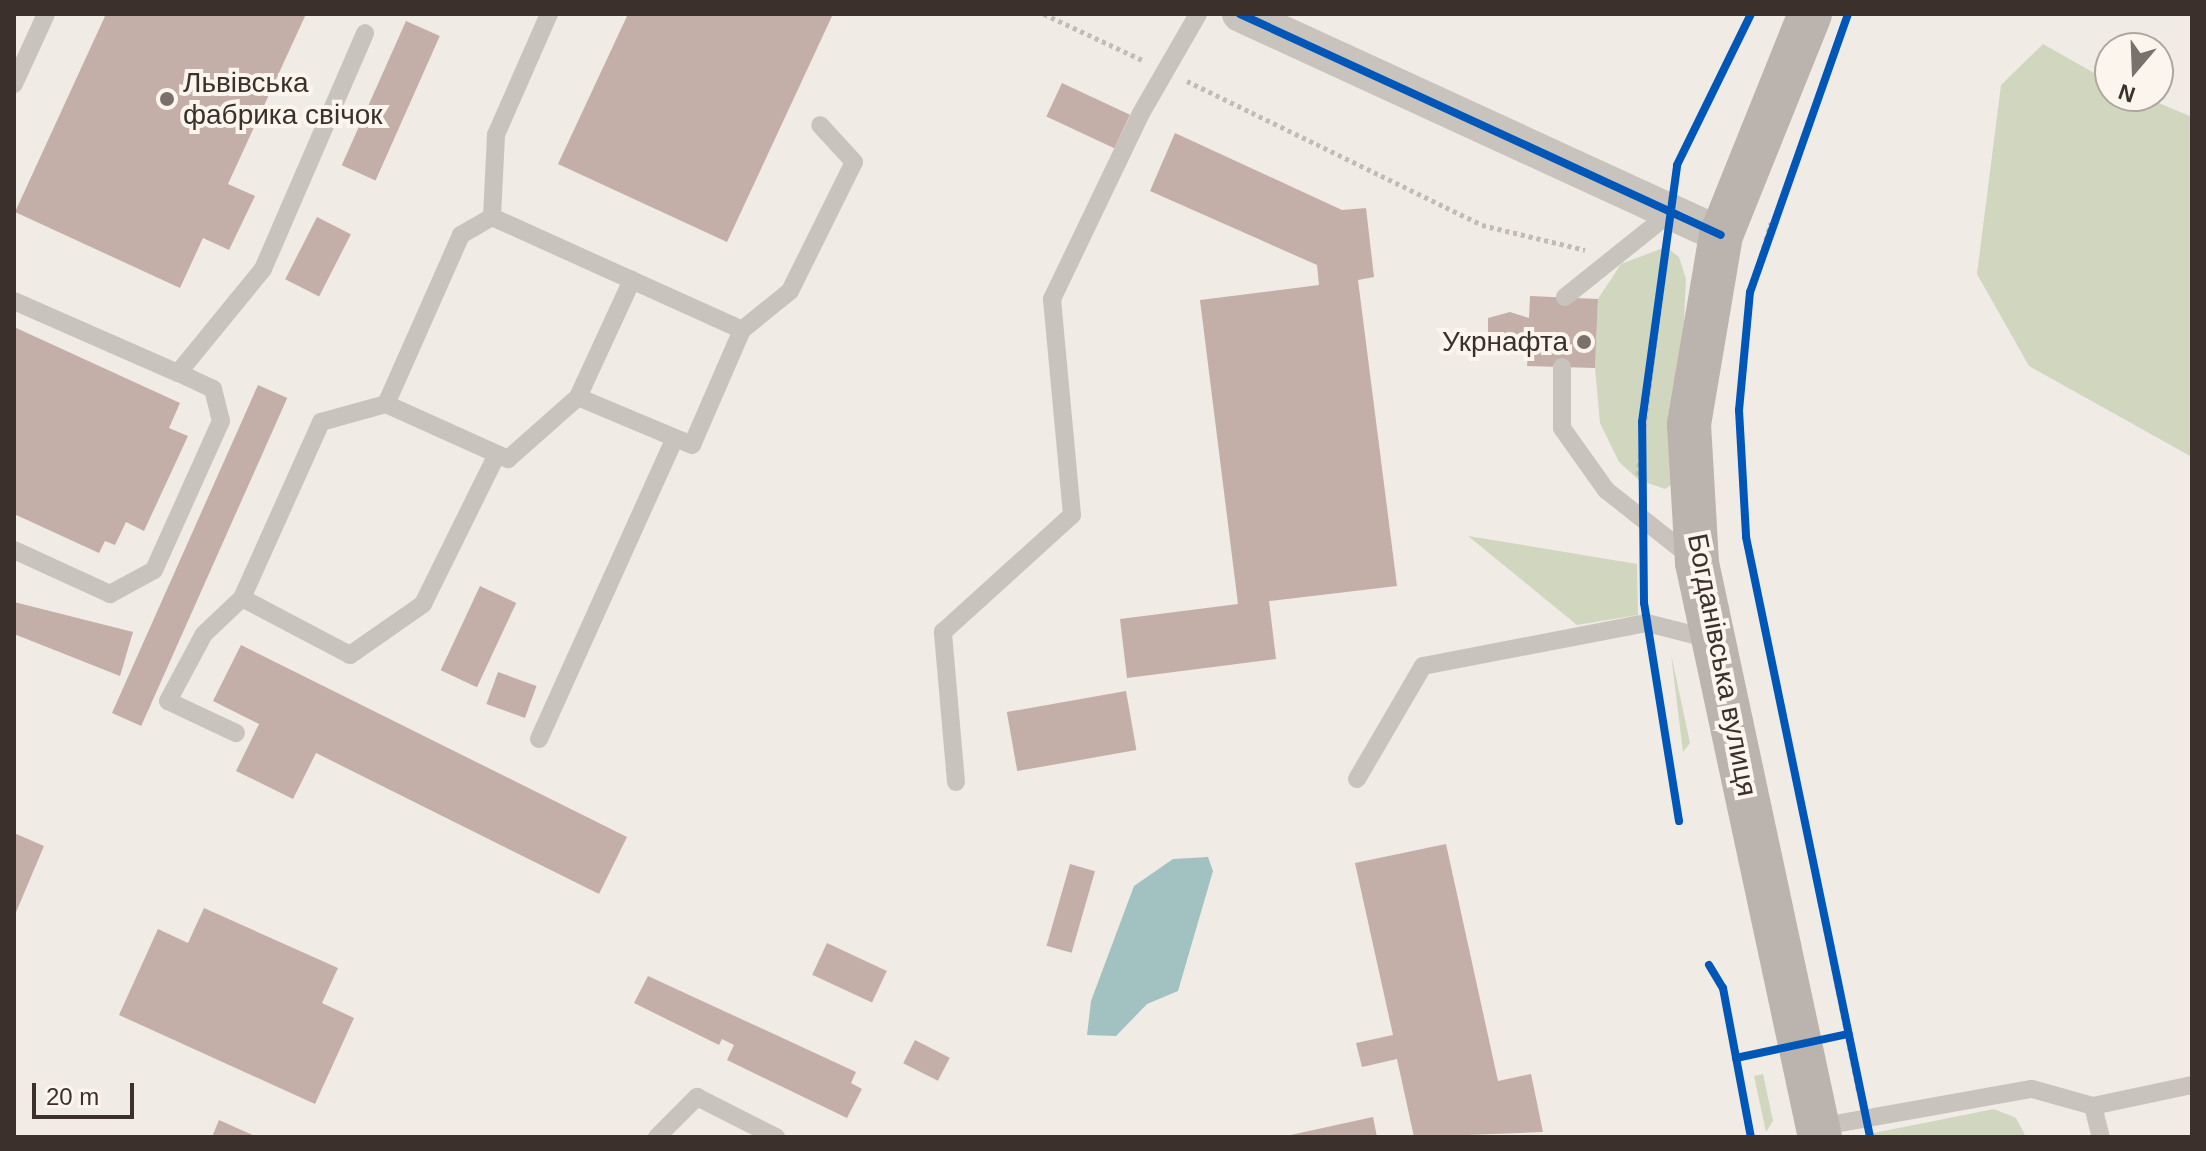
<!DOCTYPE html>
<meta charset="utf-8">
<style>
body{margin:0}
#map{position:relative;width:2206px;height:1151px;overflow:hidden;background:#f0ebe5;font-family:Arial,sans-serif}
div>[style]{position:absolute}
.green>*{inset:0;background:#d1d6bf}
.water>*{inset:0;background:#a1c2c1}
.building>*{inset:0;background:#c3afa7;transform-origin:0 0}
.path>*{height:5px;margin-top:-2.5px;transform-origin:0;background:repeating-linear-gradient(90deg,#c2bbb6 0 4px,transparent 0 8px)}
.lane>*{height:18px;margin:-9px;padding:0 9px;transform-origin:9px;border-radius:9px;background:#c9c3be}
.street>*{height:36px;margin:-18px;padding:0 18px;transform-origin:18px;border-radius:18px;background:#c9c3be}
.secondary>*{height:44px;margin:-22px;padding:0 22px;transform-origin:22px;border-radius:22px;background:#bab3ae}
.cycleway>*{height:8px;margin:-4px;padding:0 4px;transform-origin:4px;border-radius:4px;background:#0057b8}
.dots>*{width:22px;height:22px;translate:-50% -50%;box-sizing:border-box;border:4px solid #fbf5ee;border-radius:50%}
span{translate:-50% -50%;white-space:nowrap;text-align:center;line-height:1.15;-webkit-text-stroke:8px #fbf5ee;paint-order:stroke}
.poi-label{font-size:28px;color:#3b302b}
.left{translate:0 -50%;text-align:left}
.right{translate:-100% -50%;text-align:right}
.street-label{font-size:28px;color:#3b302b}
.frame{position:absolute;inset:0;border:16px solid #3b302b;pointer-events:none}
.north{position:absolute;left:2094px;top:32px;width:80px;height:80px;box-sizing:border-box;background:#fbf5ee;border:2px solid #aea6a0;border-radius:50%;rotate:199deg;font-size:22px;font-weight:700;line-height:32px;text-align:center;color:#3b302b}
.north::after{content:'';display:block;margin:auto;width:28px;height:36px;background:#7a716c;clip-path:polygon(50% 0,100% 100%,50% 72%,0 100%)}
.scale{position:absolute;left:32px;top:1083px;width:102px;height:36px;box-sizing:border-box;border:4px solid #3b302b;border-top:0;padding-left:10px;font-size:24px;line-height:28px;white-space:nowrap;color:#3b302b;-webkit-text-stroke:6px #fbf5ee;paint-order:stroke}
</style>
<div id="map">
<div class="green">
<i style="clip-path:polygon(2043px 44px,2110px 82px,2110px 96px,2142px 96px,2192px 117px,2192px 457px,2029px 366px,1977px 274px,2001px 85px)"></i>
<i style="clip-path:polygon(1666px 247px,1679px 257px,1686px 279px,1676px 482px,1665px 489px,1639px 480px,1619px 462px,1600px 423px,1595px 368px,1598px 299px,1621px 264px)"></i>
<i style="clip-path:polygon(1468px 536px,1637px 564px,1638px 615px,1577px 625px)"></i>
<i style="clip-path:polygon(1671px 654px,1690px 743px,1683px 752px)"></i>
<i style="clip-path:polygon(1763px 1074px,1773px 1121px,1766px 1132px,1754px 1076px)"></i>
<i style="clip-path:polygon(1994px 1109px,2016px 1118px,2026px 1137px,1859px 1136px)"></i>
</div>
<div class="water">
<i style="clip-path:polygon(1208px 857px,1213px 871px,1178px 991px,1147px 1004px,1116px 1036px,1087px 1035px,1091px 1001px,1134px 886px,1173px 859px)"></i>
</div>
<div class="building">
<i style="clip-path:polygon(106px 14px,306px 14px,228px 184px,255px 196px,229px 250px,203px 238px,180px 288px,15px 212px)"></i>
<i style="clip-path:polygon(628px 14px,833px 14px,727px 242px,558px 164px)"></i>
<i style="left:406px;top:21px;width:37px;height:158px;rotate:24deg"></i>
<i style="left:1062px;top:83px;width:75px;height:37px;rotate:25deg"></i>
<i style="clip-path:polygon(1175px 133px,1342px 210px,1366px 208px,1374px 277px,1358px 280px,1397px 586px,1269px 601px,1276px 659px,1127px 678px,1120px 619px,1238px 604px,1200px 300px,1319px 285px,1317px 265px,1150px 191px)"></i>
<i style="left:317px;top:217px;width:38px;height:70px;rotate:27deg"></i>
<i style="clip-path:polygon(1530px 296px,1598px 299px,1595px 368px,1527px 366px,1529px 341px,1509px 348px,1488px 341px,1488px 318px,1510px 312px,1529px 318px)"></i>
<i style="clip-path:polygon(14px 327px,180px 403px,169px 428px,188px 436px,144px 531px,126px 522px,115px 545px,105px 541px,99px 553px,14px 514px)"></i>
<i style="left:258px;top:385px;width:32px;height:359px;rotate:24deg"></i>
<i style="left:480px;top:586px;width:40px;height:93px;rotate:25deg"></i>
<i style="clip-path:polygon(14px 602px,133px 632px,120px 676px,14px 634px)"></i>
<i style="clip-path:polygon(241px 645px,627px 837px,599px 894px,316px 753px,293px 799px,236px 771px,259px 724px,213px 701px)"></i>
<i style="left:498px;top:672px;width:41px;height:34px;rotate:20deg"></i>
<i style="left:1126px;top:691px;width:60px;height:121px;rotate:80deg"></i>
<i style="clip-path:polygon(14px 833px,44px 846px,14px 917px)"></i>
<i style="clip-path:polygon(1446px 844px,1498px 1081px,1531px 1074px,1543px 1132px,1414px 1137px,1397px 1059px,1362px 1067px,1356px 1043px,1393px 1035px,1355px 863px)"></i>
<i style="left:1070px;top:864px;width:26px;height:85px;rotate:16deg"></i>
<i style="clip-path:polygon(204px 908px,338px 968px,322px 1003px,354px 1018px,315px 1104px,119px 1015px,158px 929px,188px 943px)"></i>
<i style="left:827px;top:943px;width:66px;height:35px;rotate:25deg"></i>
<i style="clip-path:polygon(648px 976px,856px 1072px,851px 1083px,862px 1089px,847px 1118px,727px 1060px,734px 1045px,722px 1039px,719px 1045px,634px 1003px)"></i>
<i style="left:915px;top:1040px;width:39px;height:26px;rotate:27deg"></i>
<i style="clip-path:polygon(1373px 1117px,1377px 1137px,1286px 1137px,1286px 1136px)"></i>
<i style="clip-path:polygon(219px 1120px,257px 1137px,212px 1137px)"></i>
</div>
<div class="path">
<i style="left:1044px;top:14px;width:108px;rotate:25.1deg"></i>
<i style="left:1187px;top:81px;width:328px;rotate:26deg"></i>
<i style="left:1482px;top:225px;width:106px;rotate:13.6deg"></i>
<i style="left:1677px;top:165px;width:168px;rotate:-63.9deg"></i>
<i style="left:1759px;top:263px;width:42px;rotate:-73.3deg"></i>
<i style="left:1745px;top:347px;width:63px;rotate:95.4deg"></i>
<i style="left:1739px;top:410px;width:127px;rotate:86.8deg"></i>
<i style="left:1746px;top:537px;width:567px;rotate:78.51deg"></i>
<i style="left:1638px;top:475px;width:220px;rotate:-82.7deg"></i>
<i style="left:1643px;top:553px;width:46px;rotate:88.8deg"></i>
<i style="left:1651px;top:649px;width:174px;rotate:80.8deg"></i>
<i style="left:1709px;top:965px;width:27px;rotate:59deg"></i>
<i style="left:1723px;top:988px;width:152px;rotate:79.4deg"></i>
</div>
<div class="lane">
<i style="left:549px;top:14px;width:132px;rotate:113.7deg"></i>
<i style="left:496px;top:135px;width:82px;rotate:92.8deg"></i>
<i style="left:492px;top:217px;width:274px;rotate:24.3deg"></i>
<i style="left:742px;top:330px;width:125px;rotate:113.5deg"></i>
<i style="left:692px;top:445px;width:124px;rotate:-157.2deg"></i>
<i style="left:578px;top:397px;width:129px;rotate:-65.2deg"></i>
<i style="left:14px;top:84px;width:77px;rotate:-65.4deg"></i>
<i style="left:492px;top:217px;width:36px;rotate:150deg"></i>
<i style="left:461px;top:235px;width:185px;rotate:113.9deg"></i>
<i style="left:386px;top:404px;width:134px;rotate:24.3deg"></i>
<i style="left:508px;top:459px;width:94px;rotate:-41.5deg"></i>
<i style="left:1565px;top:297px;width:136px;rotate:-38.7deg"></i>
<i style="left:14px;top:301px;width:179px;rotate:23.7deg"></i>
<i style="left:178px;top:373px;width:134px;rotate:-50.7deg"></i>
<i style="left:263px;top:269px;width:257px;rotate:-66.6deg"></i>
<i style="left:742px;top:330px;width:62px;rotate:-39.1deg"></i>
<i style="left:790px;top:291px;width:144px;rotate:-63.6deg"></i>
<i style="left:854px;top:162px;width:50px;rotate:-132.6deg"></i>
<i style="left:1562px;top:367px;width:61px;rotate:90deg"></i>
<i style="left:1562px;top:428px;width:76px;rotate:54.6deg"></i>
<i style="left:1606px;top:490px;width:110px;rotate:38.3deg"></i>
<i style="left:14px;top:550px;width:106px;rotate:24.6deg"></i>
<i style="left:110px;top:594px;width:50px;rotate:-28.6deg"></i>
<i style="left:154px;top:570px;width:163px;rotate:-65.8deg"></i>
<i style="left:221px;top:421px;width:33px;rotate:-104deg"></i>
<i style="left:213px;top:389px;width:38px;rotate:-155deg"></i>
<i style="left:242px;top:598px;width:122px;rotate:27.8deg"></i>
<i style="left:350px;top:655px;width:89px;rotate:-34.9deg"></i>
<i style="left:423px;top:604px;width:167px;rotate:-63.7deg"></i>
<i style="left:236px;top:733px;width:75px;rotate:-154.8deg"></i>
<i style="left:168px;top:701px;width:76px;rotate:-61.8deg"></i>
<i style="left:204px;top:634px;width:52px;rotate:-43.5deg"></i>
<i style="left:242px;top:598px;width:193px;rotate:-65.8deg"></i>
<i style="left:321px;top:422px;width:67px;rotate:-15.5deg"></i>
<i style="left:539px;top:739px;width:330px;rotate:-65.7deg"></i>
<i style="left:1357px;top:779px;width:131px;rotate:-59.7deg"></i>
<i style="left:1423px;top:666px;width:228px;rotate:-10.9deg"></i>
<i style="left:1647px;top:623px;width:65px;rotate:14.3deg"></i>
<i style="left:956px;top:782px;width:151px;rotate:-95deg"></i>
<i style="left:943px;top:632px;width:174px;rotate:-42.2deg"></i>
<i style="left:1072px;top:515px;width:217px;rotate:-95.3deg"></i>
<i style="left:1052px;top:299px;width:204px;rotate:-64.4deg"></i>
<i style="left:1140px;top:115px;width:116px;rotate:-60.1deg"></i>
<i style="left:2093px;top:1106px;width:101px;rotate:-12deg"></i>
<i style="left:1818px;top:1127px;width:217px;rotate:-10.1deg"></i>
<i style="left:2032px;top:1089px;width:63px;rotate:15.6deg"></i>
<i style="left:2093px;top:1106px;width:32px;rotate:76deg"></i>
<i style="left:657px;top:1137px;width:57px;rotate:-45deg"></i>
<i style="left:697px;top:1097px;width:89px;rotate:26.9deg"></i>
</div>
<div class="street">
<i style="left:1240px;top:14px;width:529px;rotate:24.68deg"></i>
</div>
<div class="secondary">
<i style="left:1810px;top:14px;width:238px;rotate:111.9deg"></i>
<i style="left:1721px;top:235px;width:192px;rotate:99.6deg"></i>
<i style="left:1689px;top:424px;width:139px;rotate:86.7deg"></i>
<i style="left:1697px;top:563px;width:587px;rotate:77.91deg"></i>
</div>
<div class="cycleway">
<i style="left:1240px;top:14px;width:529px;rotate:24.68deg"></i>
<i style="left:1848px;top:14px;width:295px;rotate:109.4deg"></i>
<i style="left:1750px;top:292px;width:119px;rotate:95.3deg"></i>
<i style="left:1739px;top:410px;width:127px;rotate:86.8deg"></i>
<i style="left:1746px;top:537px;width:613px;rotate:78.32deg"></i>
<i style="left:1679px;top:821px;width:221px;rotate:-99.1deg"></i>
<i style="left:1644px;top:603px;width:181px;rotate:-90.6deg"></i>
<i style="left:1642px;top:422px;width:259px;rotate:-82.2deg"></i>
<i style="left:1677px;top:165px;width:168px;rotate:-63.9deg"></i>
<i style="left:1709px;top:965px;width:27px;rotate:59deg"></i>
<i style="left:1723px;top:988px;width:152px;rotate:79.4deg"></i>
<i style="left:1736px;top:1058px;width:115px;rotate:-12.1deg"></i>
</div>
<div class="dots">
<i style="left:167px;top:99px;background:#7a716c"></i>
<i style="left:1584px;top:342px;background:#7a716c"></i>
</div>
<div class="poi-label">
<span class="left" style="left:183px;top:99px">Львівська<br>фабрика свічок</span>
<span class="right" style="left:1568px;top:342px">Укрнафта</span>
</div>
<div class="street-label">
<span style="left:1722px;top:665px;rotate:79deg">Богданівська вулиця</span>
</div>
<div class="frame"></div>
<div class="north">N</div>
<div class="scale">20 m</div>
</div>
